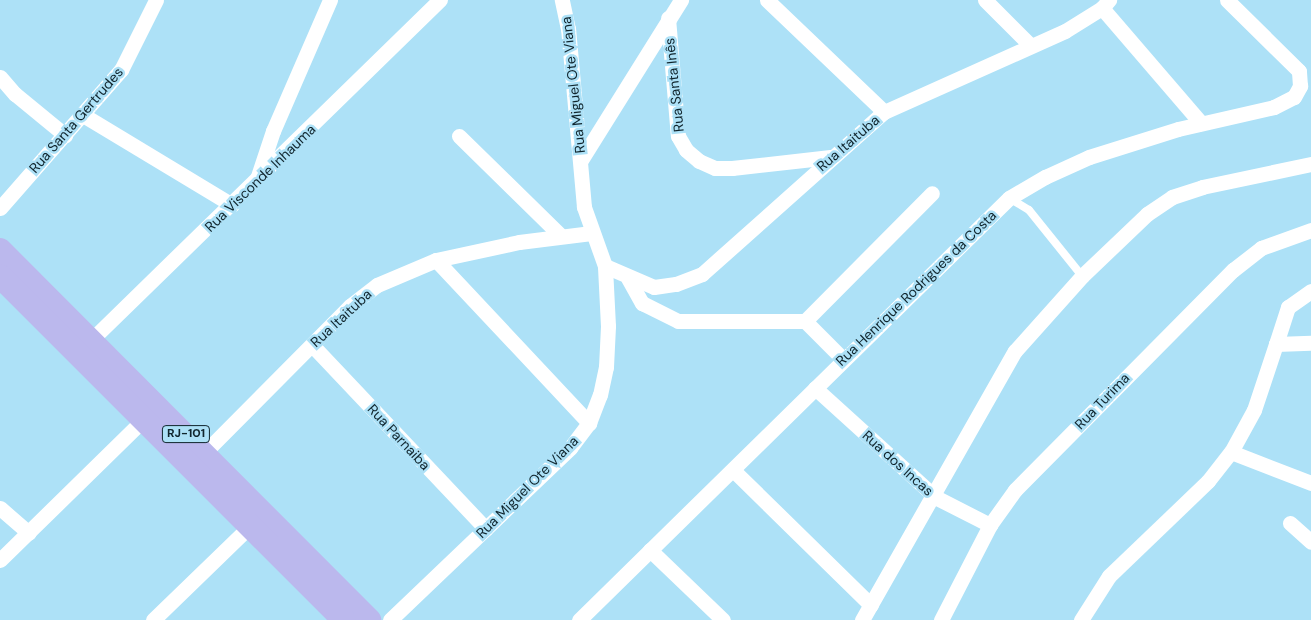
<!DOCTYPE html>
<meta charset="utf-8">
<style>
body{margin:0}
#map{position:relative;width:1311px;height:620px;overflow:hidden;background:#ade1f7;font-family:"DM Sans",sans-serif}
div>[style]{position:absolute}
.service>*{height:8px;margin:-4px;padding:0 4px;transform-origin:4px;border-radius:4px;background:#fff}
.minor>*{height:15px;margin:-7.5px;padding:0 7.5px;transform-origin:7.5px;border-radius:7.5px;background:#fff}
.primary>*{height:24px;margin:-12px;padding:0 12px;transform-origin:12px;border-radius:12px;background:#bbb8ed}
span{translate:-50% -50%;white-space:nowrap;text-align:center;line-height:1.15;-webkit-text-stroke:5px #ade1f7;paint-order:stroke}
.shield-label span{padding:1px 4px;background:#ade1f7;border:1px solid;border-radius:4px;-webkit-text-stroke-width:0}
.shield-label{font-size:12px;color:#10252d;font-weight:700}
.street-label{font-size:14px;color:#10252d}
</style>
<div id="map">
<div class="service">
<i style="left:1009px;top:198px;width:23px;rotate:31deg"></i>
<i style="left:1029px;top:210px;width:85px;rotate:51.2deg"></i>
</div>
<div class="minor">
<i style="left:767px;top:0;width:162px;rotate:43.7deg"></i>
<i style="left:985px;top:0;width:64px;rotate:45deg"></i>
<i style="left:1102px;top:8px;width:152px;rotate:49.3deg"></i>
<i style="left:668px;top:18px;width:118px;rotate:85.2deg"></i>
<i style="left:678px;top:136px;width:16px;rotate:60deg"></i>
<i style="left:686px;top:150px;width:17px;rotate:40deg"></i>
<i style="left:699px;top:161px;width:17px;rotate:24deg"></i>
<i style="left:715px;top:168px;width:17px"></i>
<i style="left:732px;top:168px;width:99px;rotate:-6.4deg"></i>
<i style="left:0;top:77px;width:23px;rotate:49deg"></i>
<i style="left:15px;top:94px;width:65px;rotate:39.4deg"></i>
<i style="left:83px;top:115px;width:174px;rotate:31.1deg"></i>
<i style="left:459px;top:136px;width:143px;rotate:44.4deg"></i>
<i style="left:581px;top:160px;width:189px;rotate:-58deg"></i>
<i style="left:257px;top:179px;width:51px;rotate:-71.6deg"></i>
<i style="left:273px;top:131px;width:143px;rotate:-66.5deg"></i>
<i style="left:0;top:208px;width:184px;rotate:-48.8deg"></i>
<i style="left:121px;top:70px;width:78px;rotate:-63.4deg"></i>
<i style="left:436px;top:260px;width:224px;rotate:46.8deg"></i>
<i style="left:605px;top:266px;width:53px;rotate:23.2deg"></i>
<i style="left:654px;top:287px;width:22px;rotate:-8deg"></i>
<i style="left:676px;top:284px;width:28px;rotate:-21deg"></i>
<i style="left:702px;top:274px;width:244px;rotate:-41.7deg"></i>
<i style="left:884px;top:112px;width:198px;rotate:-24.1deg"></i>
<i style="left:1065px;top:31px;width:44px;rotate:-31.9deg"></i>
<i style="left:1102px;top:8px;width:11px;rotate:-49deg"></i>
<i style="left:628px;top:278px;width:29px;rotate:61deg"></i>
<i style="left:642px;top:303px;width:40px;rotate:26.6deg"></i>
<i style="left:678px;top:321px;width:127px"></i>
<i style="left:805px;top:321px;width:54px;rotate:45deg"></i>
<i style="left:1311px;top:291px;width:28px;rotate:145deg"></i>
<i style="left:1288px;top:307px;width:39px;rotate:108deg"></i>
<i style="left:1276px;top:344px;width:35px;rotate:-2deg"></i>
<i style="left:805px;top:321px;width:180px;rotate:-45.2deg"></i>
<i style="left:312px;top:345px;width:253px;rotate:46.6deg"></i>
<i style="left:85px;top:346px;width:496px;rotate:-44.3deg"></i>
<i style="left:815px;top:388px;width:162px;rotate:42.2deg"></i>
<i style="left:935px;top:497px;width:62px;rotate:27deg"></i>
<i style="left:1231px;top:452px;width:86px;rotate:21.2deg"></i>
<i style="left:197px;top:460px;width:217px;rotate:-45.2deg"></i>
<i style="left:350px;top:306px;width:34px;rotate:-38deg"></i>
<i style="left:377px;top:285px;width:64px;rotate:-23deg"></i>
<i style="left:436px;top:260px;width:85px;rotate:-12.2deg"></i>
<i style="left:519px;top:242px;width:73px;rotate:-7.1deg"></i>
<i style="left:733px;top:470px;width:193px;rotate:44.4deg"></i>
<i style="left:0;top:508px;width:38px;rotate:41deg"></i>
<i style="left:1290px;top:523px;width:28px;rotate:42deg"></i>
<i style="left:650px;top:550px;width:101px;rotate:43.8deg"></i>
<i style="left:0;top:560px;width:202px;rotate:-44.4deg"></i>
<i style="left:153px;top:620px;width:136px;rotate:-44.1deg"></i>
<i style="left:390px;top:620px;width:249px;rotate:-43.7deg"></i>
<i style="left:570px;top:448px;width:31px;rotate:-53deg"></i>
<i style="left:589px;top:423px;width:30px;rotate:-69deg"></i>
<i style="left:600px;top:395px;width:29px;rotate:-78deg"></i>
<i style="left:606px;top:367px;width:41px;rotate:-87.2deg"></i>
<i style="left:608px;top:326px;width:60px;rotate:-92.9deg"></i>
<i style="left:605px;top:266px;width:63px;rotate:-109.6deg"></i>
<i style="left:584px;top:207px;width:179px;rotate:-95.1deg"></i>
<i style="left:568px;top:29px;width:30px;rotate:-102deg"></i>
<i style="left:579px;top:620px;width:602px;rotate:-44.46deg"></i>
<i style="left:1009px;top:198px;width:42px;rotate:-30.3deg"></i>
<i style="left:1045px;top:177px;width:48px;rotate:-24.4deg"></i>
<i style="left:1089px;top:157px;width:93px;rotate:-17.5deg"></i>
<i style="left:1178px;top:129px;width:98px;rotate:-12.9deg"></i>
<i style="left:1274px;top:107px;width:22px;rotate:-27deg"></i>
<i style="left:1294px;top:97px;width:13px;rotate:-61deg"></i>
<i style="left:1300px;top:86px;width:15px;rotate:-94deg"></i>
<i style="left:1299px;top:71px;width:101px;rotate:-135.4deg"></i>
<i style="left:862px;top:620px;width:309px;rotate:-60.4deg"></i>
<i style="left:1015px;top:351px;width:101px;rotate:-48.2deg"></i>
<i style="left:1082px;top:276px;width:90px;rotate:-43.6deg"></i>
<i style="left:1147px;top:214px;width:30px;rotate:-34deg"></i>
<i style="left:1172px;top:197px;width:32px;rotate:-18deg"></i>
<i style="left:1202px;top:187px;width:111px;rotate:-11.9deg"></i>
<i style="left:941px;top:620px;width:107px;rotate:-62.7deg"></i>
<i style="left:990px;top:525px;width:43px;rotate:-54.5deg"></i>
<i style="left:1015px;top:490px;width:310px;rotate:-45.3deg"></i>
<i style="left:1233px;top:270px;width:36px;rotate:-38deg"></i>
<i style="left:1261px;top:248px;width:53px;rotate:-19.8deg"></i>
<i style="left:1081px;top:620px;width:52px;rotate:-57.5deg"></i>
<i style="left:1109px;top:576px;width:137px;rotate:-43.8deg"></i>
<i style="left:1208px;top:481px;width:37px;rotate:-52deg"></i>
<i style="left:1231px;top:452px;width:48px;rotate:-61.3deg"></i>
<i style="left:1254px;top:410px;width:70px;rotate:-71.6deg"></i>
</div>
<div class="primary">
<i style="left:0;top:250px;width:523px;rotate:45.08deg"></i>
<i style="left:0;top:276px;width:486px;rotate:45deg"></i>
</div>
<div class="shield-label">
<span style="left:186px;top:434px">RJ-101</span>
</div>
<div class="street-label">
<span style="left:573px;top:85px;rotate:-96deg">Rua Miguel Ote Viana</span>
<span style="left:674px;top:85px;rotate:-96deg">Rua Santa Inês</span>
<span style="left:76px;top:120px;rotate:-49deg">Rua Santa Gertrudes</span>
<span style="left:848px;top:143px;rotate:-41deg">Rua Itaituba</span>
<span style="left:260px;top:178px;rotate:-44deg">Rua Visconde Inhauma</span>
<span style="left:916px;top:288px;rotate:-44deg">Rua Henrique Rodrigues da Costa</span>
<span style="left:341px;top:318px;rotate:-43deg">Rua Itaituba</span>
<span style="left:1102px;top:401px;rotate:-46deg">Rua Turima</span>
<span style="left:399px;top:437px;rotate:47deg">Rua Parnaiba</span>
<span style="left:898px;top:463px;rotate:42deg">Rua dos Incas</span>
<span style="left:527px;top:487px;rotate:-45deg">Rua Miguel Ote Viana</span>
</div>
</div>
